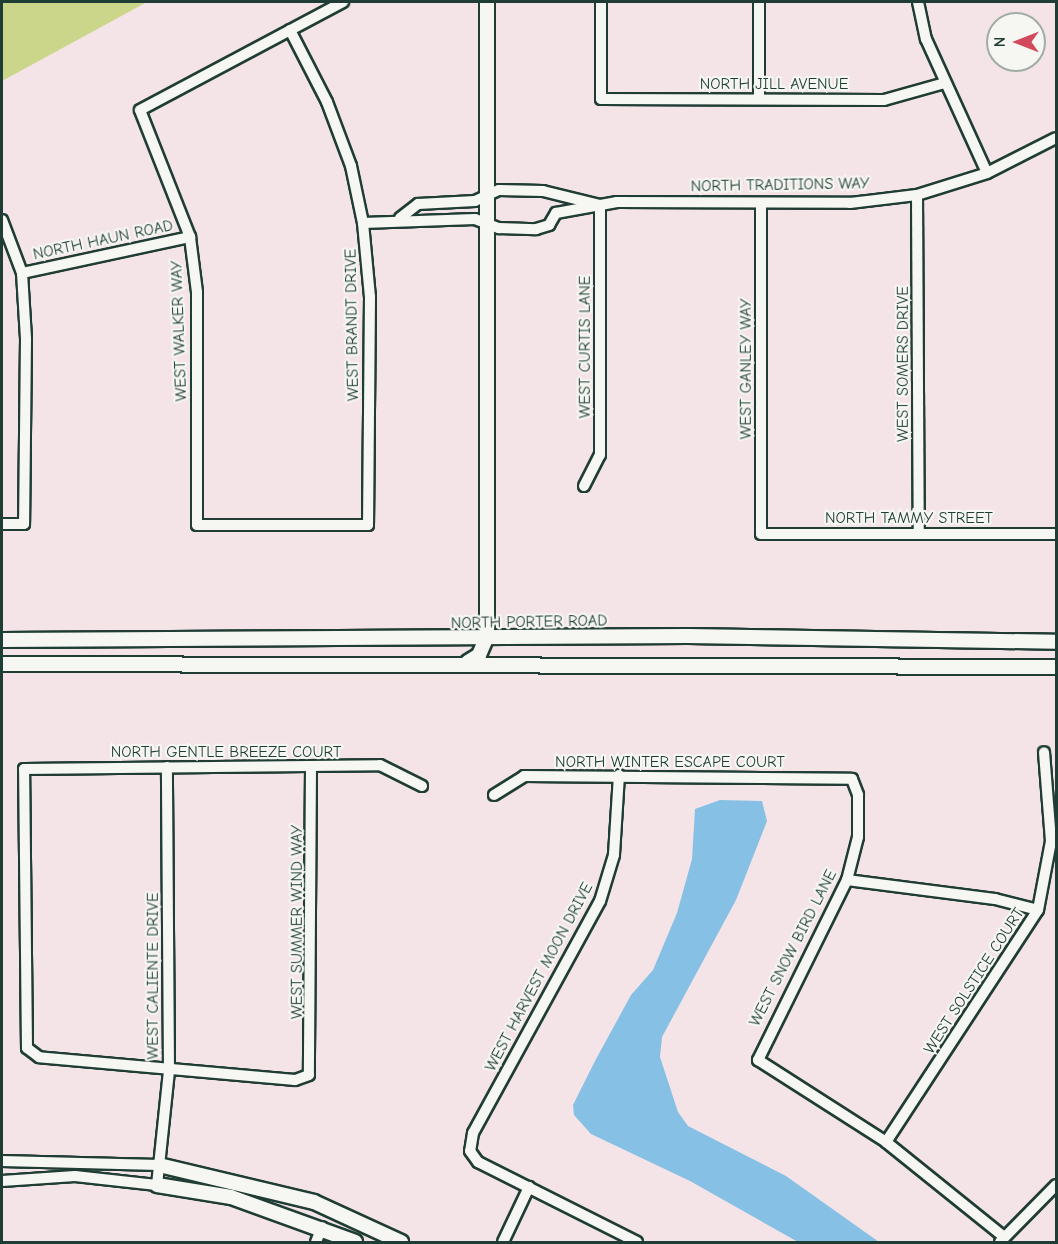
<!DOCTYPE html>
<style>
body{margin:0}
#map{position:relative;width:1058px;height:1244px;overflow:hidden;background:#f4e3e7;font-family:"Comic Neue",sans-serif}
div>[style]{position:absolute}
.green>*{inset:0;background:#cbd68a}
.water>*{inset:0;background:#86c1e5}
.roads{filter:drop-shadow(2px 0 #1f3d34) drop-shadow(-2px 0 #1f3d34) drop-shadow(0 2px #1f3d34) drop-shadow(0 -2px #1f3d34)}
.minor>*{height:10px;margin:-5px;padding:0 5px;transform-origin:5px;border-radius:5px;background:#f6f6f2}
.tertiary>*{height:14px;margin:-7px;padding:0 7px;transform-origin:7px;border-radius:7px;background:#f6f6f2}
span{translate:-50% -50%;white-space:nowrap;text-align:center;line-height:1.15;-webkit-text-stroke:4.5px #f6f6f2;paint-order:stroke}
.street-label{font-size:16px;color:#1f3d34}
.frame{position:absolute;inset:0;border:3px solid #1f3d34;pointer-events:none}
.north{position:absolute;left:986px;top:12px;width:60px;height:60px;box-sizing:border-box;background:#f6f6f2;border:2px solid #a0aca6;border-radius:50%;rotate:270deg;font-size:16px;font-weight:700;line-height:24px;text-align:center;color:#1f3d34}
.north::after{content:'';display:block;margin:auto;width:21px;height:27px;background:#d1495b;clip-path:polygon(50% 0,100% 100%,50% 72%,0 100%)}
</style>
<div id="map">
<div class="green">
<i style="clip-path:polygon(2px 2px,147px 2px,2px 81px)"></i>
</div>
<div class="water">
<i style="clip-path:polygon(720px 800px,762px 801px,767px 821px,736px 900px,662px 1037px,660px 1057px,678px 1112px,688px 1126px,786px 1176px,879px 1242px,798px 1242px,690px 1181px,591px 1134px,574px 1115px,573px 1105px,595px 1061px,631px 995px,653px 970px,677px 913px,692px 859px,695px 809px)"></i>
</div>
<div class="roads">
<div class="minor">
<i style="left:601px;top:2px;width:97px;rotate:90deg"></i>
<i style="left:601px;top:99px;width:283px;rotate:0.2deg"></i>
<i style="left:884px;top:100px;width:63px;rotate:-15.6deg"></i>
<i style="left:759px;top:2px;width:97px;rotate:90deg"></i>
<i style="left:918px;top:2px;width:38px;rotate:78deg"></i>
<i style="left:926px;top:39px;width:147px;rotate:65.5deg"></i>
<i style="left:290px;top:30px;width:81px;rotate:62.8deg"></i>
<i style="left:327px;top:102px;width:68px;rotate:69.4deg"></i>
<i style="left:351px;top:166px;width:58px;rotate:78.1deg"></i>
<i style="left:363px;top:223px;width:74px;rotate:84.6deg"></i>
<i style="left:370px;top:297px;width:228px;rotate:90.5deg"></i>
<i style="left:368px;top:525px;width:171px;rotate:180deg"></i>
<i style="left:197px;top:525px;width:233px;rotate:-90deg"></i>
<i style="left:197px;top:292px;width:55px;rotate:-97.3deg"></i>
<i style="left:190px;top:237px;width:136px;rotate:-111.5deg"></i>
<i style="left:140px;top:110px;width:230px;rotate:-28deg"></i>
<i style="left:917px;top:195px;width:338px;rotate:89.7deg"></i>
<i style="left:761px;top:204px;width:330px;rotate:90deg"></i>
<i style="left:761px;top:534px;width:295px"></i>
<i style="left:400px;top:218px;width:23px;rotate:-38deg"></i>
<i style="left:418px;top:204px;width:57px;rotate:-3deg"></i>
<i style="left:475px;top:201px;width:26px;rotate:-25deg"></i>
<i style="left:499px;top:190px;width:44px;rotate:1.3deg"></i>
<i style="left:543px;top:191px;width:59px;rotate:13.8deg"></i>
<i style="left:2px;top:220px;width:57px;rotate:69.3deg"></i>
<i style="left:22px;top:273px;width:66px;rotate:86.5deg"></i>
<i style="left:26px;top:339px;width:185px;rotate:90.6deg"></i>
<i style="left:24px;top:524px;width:22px;rotate:180deg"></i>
<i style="left:363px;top:223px;width:112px;rotate:-2deg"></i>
<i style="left:475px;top:219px;width:26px;rotate:21deg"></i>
<i style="left:499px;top:228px;width:37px;rotate:2deg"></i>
<i style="left:536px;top:229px;width:14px;rotate:-17deg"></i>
<i style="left:549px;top:225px;width:14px;rotate:-60deg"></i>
<i style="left:556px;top:213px;width:62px;rotate:-10.2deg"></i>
<i style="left:617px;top:202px;width:233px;rotate:0.2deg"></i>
<i style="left:850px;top:203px;width:67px;rotate:-6.8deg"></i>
<i style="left:917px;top:195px;width:73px;rotate:-17.4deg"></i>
<i style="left:987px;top:173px;width:77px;rotate:-26.9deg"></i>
<i style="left:22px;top:273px;width:172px;rotate:-12.1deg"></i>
<i style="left:584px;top:486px;width:35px;rotate:-63deg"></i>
<i style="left:600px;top:455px;width:250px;rotate:-90deg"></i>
<i style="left:311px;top:768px;width:307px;rotate:90.4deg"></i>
<i style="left:309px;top:1075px;width:15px;rotate:160deg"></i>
<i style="left:295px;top:1080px;width:257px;rotate:-174.9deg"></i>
<i style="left:39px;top:1057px;width:15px;rotate:-143deg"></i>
<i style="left:27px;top:1048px;width:279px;rotate:-90.6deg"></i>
<i style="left:24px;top:769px;width:356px;rotate:-0.6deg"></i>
<i style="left:380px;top:765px;width:47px;rotate:26.6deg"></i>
<i style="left:619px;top:775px;width:80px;rotate:93.6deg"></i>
<i style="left:614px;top:855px;width:48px;rotate:106.9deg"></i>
<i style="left:600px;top:901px;width:264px;rotate:118.7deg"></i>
<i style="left:473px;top:1133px;width:18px;rotate:99deg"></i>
<i style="left:470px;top:1151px;width:14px;rotate:54deg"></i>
<i style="left:478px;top:1162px;width:178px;rotate:26.7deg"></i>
<i style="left:494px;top:795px;width:36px;rotate:-32deg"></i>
<i style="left:524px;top:776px;width:328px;rotate:0.5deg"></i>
<i style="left:852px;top:779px;width:17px;rotate:69deg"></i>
<i style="left:858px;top:795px;width:42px;rotate:90deg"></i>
<i style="left:858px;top:837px;width:44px;rotate:104.3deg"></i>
<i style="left:847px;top:880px;width:201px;rotate:116.3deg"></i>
<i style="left:758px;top:1060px;width:152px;rotate:32.6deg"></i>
<i style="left:886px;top:1142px;width:151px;rotate:38.8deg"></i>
<i style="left:847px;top:880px;width:149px;rotate:7.3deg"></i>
<i style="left:995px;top:899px;width:44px;rotate:14.3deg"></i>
<i style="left:886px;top:1142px;width:277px;rotate:-56.8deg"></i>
<i style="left:1038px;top:910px;width:70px;rotate:-79.3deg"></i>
<i style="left:1051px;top:841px;width:89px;rotate:-94.5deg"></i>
<i style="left:2px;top:1161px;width:157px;rotate:1.5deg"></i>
<i style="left:2px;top:1181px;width:73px;rotate:-3.9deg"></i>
<i style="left:75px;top:1176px;width:82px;rotate:6.3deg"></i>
<i style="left:157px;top:1185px;width:116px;rotate:-84deg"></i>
<i style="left:169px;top:1070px;width:303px;rotate:-90.4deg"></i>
<i style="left:316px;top:1242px;width:16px;rotate:-68deg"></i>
<i style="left:503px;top:1242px;width:61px;rotate:-64.7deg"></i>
<i style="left:1000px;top:1242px;width:80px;rotate:-45.5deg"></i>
</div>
<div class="tertiary">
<i style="left:2px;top:640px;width:686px;rotate:-0.33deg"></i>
<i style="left:688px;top:636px;width:368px;rotate:0.9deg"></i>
<i style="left:468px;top:662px;width:13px;rotate:-32deg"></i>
<i style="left:479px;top:655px;width:21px;rotate:-67deg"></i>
<i style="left:487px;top:636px;width:634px;rotate:-90deg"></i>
<i style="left:2px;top:664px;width:1054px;rotate:0.16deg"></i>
<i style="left:159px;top:1165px;width:159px;rotate:13.4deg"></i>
<i style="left:314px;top:1202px;width:96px;rotate:24.7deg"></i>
<i style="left:157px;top:1185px;width:75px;rotate:9.2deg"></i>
<i style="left:231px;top:1197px;width:132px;rotate:19.9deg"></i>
</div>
</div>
<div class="street-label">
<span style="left:774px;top:84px">NORTH JILL AVENUE</span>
<span style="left:780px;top:185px;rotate:-1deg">NORTH TRADITIONS WAY</span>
<span style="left:103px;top:240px;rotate:-12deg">NORTH HAUN ROAD</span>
<span style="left:352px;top:325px;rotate:-91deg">WEST BRANDT DRIVE</span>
<span style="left:179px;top:331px;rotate:-92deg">WEST WALKER WAY</span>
<span style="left:585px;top:347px;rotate:-90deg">WEST CURTIS LANE</span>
<span style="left:903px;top:364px;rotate:-90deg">WEST SOMERS DRIVE</span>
<span style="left:746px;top:369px;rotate:-90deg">WEST GANLEY WAY</span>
<span style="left:909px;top:518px">NORTH TAMMY STREET</span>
<span style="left:529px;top:622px;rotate:-1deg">NORTH PORTER ROAD</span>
<span style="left:226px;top:752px">NORTH GENTLE BREEZE COURT</span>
<span style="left:670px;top:762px">NORTH WINTER ESCAPE COURT</span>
<span style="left:297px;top:922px;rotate:-90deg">WEST SUMMER WIND WAY</span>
<span style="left:793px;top:948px;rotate:-63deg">WEST SNOW BIRD LANE</span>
<span style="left:153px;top:976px;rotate:-90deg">WEST CALIENTE DRIVE</span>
<span style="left:539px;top:977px;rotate:-62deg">WEST HARVEST MOON DRIVE</span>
<span style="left:974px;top:981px;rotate:-57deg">WEST SOLSTICE COURT</span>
</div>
<div class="frame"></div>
<div class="north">N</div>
</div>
